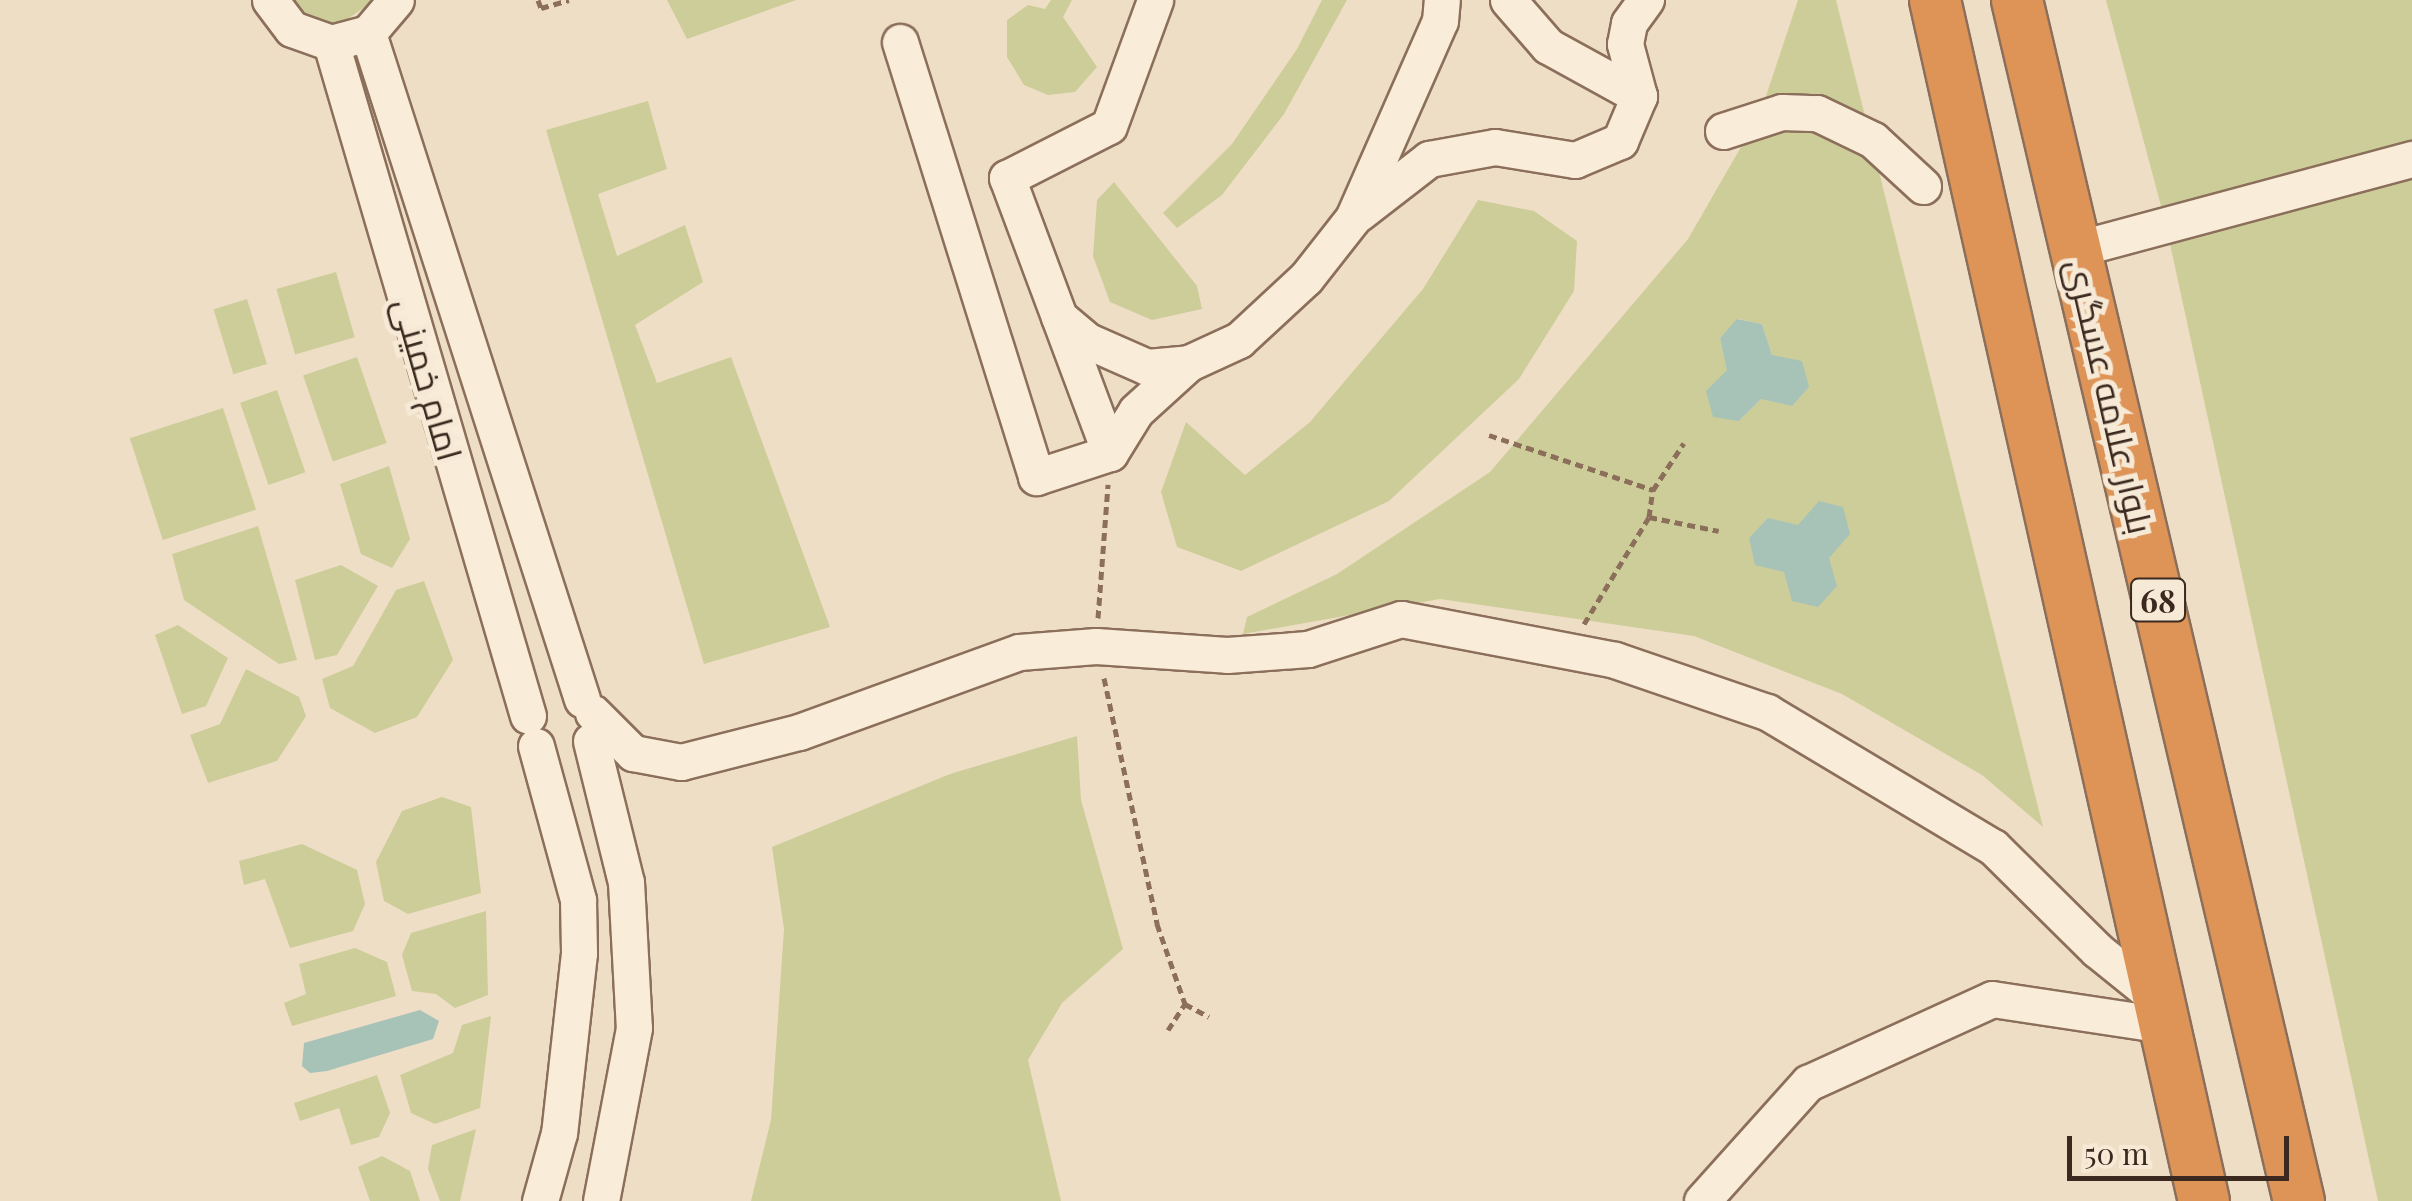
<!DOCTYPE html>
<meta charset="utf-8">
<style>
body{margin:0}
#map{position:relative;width:2412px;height:1201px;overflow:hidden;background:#efdec6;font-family:"Playfair Display",Cairo,serif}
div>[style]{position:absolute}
.green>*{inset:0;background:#cdcd99;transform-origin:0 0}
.water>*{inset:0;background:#a7c2b7}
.path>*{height:5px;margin-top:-2.5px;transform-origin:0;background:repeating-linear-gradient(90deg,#8b6f5b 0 8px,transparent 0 13px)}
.roads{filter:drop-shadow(2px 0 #8b6f5b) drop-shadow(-2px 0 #8b6f5b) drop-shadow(0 2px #8b6f5b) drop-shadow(0 -2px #8b6f5b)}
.minor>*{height:35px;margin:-17.5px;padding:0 17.5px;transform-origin:17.5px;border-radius:17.5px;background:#f9ecd9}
.highway>*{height:50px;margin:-25px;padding:0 25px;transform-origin:25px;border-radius:25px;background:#de9457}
span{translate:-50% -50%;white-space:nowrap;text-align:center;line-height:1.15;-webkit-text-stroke:10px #f6e9d6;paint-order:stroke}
.shield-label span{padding:2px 8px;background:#f6e9d6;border:2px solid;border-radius:8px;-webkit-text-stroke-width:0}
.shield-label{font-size:32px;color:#3b291f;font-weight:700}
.street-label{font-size:35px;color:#3b291f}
.scale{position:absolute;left:2067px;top:1136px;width:222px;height:45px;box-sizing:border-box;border:5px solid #3b291f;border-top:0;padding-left:12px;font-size:30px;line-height:35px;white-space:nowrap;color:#3b291f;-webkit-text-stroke:8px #f6e9d6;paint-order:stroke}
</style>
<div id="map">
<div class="green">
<i style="clip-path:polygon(290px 0,375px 0,339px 25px,307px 18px)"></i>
<i style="clip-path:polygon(667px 0,796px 0,687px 39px)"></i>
<i style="clip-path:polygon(1051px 0,1072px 0,1063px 17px,1097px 67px,1075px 92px,1048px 95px,1024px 85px,1007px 57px,1007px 20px,1028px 5px,1045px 9px)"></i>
<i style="clip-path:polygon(1322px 0,1347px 0,1284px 114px,1222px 195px,1177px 228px,1163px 213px,1232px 144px,1297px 49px)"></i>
<i style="clip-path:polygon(evenodd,1798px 0,1836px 0,2043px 827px,1982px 775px,1842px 694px,1694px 636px,1440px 599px,1243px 634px,1247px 617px,1337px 574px,1490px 472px,1688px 239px,1760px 114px,1798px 0,1738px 319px,1762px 324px,1772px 355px,1761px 399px,1739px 421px,1707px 391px,1728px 370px,1720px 338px,1738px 319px)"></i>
<i style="clip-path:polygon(2106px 0,2412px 0,2412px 1201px,2378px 1201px,2165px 221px)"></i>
<i style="clip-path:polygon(648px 101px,667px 169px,598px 194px,617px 256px,685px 225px,703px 282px,635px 325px,657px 383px,731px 357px,830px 627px,704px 664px,546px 130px)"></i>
<i style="clip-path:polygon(1114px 182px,1197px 286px,1202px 309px,1152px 320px,1110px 302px,1093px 256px,1097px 200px)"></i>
<i style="clip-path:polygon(1478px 200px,1534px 211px,1577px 241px,1574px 291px,1519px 379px,1389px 501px,1241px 571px,1177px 547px,1161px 492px,1186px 422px,1245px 475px,1310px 422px,1423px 289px)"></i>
<i style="left:336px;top:272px;width:68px;height:62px;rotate:74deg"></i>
<i style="left:247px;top:299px;width:68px;height:35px;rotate:73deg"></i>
<i style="left:357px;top:357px;width:91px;height:57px;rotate:71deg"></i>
<i style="left:277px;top:390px;width:87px;height:39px;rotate:71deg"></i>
<i style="left:223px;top:408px;width:107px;height:98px;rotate:72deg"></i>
<i style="clip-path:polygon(389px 466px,410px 539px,392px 568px,361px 554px,340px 484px)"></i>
<i style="clip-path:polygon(258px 526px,297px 660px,279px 664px,184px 600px,172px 554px)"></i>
<i style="clip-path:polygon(341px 565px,378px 586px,337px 655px,315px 660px,295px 580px)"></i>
<i style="clip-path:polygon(424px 581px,453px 660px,417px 717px,375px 733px,330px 708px,322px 679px,353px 666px,396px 590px)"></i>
<i style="clip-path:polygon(178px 625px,228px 658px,206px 706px,182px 714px,155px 635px)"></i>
<i style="clip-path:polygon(246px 669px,299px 697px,306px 716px,277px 761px,208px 783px,190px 735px,220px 724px)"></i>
<i style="clip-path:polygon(1077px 736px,1081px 800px,1123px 949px,1062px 1003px,1028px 1060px,1061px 1201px,751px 1201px,771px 1120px,784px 929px,772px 847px,950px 774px)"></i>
<i style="clip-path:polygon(442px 797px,471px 807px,481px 893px,408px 914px,384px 901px,376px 862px,402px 811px)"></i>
<i style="clip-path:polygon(302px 844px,357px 870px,365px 904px,353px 931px,290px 948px,265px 879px,244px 885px,239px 861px)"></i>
<i style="clip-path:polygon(486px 911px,488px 995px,455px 1008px,436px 994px,412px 991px,402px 955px,411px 933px)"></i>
<i style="clip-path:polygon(355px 948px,387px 962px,396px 996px,292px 1026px,284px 1003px,306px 994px,299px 964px)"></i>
<i style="clip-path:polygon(491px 1016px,480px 1108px,435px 1124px,411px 1113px,400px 1075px,453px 1053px,462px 1025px)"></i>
<i style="clip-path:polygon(377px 1075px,390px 1113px,379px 1137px,351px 1145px,339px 1108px,300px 1121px,294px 1103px)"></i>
<i style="clip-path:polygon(476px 1129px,460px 1201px,440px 1201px,428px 1169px,432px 1145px)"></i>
<i style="clip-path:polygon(382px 1156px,410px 1171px,420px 1201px,370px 1201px,358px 1167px)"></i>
</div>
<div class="water">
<i style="clip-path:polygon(1737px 319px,1762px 324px,1772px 355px,1802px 361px,1809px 387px,1792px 406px,1761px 399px,1739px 421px,1713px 417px,1706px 391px,1727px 370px,1720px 338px)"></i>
<i style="clip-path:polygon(1819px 501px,1843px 507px,1850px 534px,1829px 558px,1837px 586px,1818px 607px,1792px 601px,1784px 572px,1755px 565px,1749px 538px,1768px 518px,1798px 525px)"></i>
<i style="clip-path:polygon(420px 1010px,439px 1021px,433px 1039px,327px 1071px,310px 1073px,302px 1066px,304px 1043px)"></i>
</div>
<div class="path">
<i style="left:538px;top:0;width:9px;rotate:69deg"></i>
<i style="left:541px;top:8px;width:29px;rotate:-16deg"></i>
<i style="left:1489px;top:435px;width:173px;rotate:18.5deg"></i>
<i style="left:1653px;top:490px;width:56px;rotate:-56.6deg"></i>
<i style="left:1649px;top:517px;width:71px;rotate:11.3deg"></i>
<i style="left:1098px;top:618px;width:134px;rotate:-85.7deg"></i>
<i style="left:1584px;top:624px;width:125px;rotate:-58.7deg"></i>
<i style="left:1649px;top:517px;width:27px;rotate:-82deg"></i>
<i style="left:1104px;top:678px;width:252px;rotate:77.8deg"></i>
<i style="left:1157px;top:924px;width:85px;rotate:70.7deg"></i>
<i style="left:1168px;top:1030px;width:31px;rotate:-57deg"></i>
<i style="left:1185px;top:1004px;width:27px;rotate:28deg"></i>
</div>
<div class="roads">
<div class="minor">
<i style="left:270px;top:0;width:36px;rotate:53deg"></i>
<i style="left:292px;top:29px;width:41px;rotate:19.7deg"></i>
<i style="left:331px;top:43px;width:38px;rotate:-15deg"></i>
<i style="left:368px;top:33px;width:43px;rotate:-49.7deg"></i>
<i style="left:1508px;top:0;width:61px;rotate:49deg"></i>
<i style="left:1548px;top:46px;width:104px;rotate:28.8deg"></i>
<i style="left:368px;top:33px;width:700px;rotate:72.19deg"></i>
<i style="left:900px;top:42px;width:456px;rotate:72.6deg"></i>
<i style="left:1036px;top:477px;width:78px;rotate:-18deg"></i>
<i style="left:1110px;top:453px;width:49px;rotate:-58.2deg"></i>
<i style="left:1136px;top:411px;width:72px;rotate:-42.2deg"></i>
<i style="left:331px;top:43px;width:701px;rotate:73.68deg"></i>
<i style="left:1723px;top:131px;width:62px;rotate:-17.9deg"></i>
<i style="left:1782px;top:112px;width:35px;rotate:2deg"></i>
<i style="left:1817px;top:113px;width:62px;rotate:25.7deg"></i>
<i style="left:1873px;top:140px;width:68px;rotate:42.6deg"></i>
<i style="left:1358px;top:214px;width:90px;rotate:-37.8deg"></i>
<i style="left:1429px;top:159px;width:67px;rotate:-10.3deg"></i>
<i style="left:1495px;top:147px;width:81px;rotate:9.2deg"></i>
<i style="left:1575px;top:160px;width:49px;rotate:-22.9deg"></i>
<i style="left:1620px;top:141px;width:49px;rotate:-67.1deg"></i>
<i style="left:1639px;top:96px;width:54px;rotate:-105.1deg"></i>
<i style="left:1625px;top:44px;width:21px;rotate:-79deg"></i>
<i style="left:1629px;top:23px;width:29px;rotate:-54deg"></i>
<i style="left:2076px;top:249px;width:348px;rotate:-15deg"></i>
<i style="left:1059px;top:317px;width:38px;rotate:40deg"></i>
<i style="left:1088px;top:341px;width:64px;rotate:23.8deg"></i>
<i style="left:1147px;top:367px;width:42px;rotate:-5.4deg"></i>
<i style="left:1189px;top:363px;width:55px;rotate:-24.7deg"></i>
<i style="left:1239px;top:340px;width:91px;rotate:-42.8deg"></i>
<i style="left:1306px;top:278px;width:76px;rotate:-51.9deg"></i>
<i style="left:1353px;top:218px;width:215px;rotate:-66.2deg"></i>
<i style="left:1440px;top:21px;width:21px;rotate:-85deg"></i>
<i style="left:1110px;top:453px;width:294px;rotate:-110.5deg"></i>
<i style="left:1007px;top:178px;width:114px;rotate:-27deg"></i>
<i style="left:1109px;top:126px;width:134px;rotate:-69.9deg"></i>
<i style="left:593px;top:713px;width:57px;rotate:45deg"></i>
<i style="left:633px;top:753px;width:49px;rotate:10.6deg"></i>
<i style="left:681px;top:762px;width:122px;rotate:-14.3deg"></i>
<i style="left:799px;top:732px;width:234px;rotate:-20deg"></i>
<i style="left:1019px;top:652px;width:77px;rotate:-4.5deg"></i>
<i style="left:1096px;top:646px;width:131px;rotate:3.9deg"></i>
<i style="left:1227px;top:655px;width:81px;rotate:-4.2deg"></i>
<i style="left:1308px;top:649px;width:98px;rotate:-17.9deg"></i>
<i style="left:1401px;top:619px;width:218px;rotate:10.8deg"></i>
<i style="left:1615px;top:660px;width:161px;rotate:18.9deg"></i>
<i style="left:1767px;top:712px;width:263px;rotate:30.9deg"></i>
<i style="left:1993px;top:847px;width:146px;rotate:44.7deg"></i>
<i style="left:2097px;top:950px;width:80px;rotate:38.9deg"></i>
<i style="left:591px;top:741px;width:145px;rotate:76.1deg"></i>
<i style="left:626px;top:882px;width:146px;rotate:86.9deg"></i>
<i style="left:634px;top:1028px;width:176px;rotate:100.8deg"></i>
<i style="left:536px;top:746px;width:160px;rotate:74.7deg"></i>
<i style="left:578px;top:900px;width:53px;rotate:88.9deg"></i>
<i style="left:579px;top:953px;width:181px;rotate:96.3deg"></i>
<i style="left:559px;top:1133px;width:71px;rotate:105.6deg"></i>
<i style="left:1702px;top:1201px;width:159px;rotate:-48.1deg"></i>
<i style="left:1808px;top:1083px;width:202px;rotate:-24.5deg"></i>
<i style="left:1992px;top:999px;width:174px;rotate:8.6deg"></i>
</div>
<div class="highway">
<i style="left:1935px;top:0;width:1231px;rotate:77.38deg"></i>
<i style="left:2017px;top:0;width:1234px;rotate:76.79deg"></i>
</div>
</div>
<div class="shield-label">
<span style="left:2158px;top:600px">68</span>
</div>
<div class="street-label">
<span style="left:429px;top:379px;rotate:74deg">امام خمینی</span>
<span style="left:2111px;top:396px;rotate:77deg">بلوار علامه عسگری</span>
</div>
<div class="scale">50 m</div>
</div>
